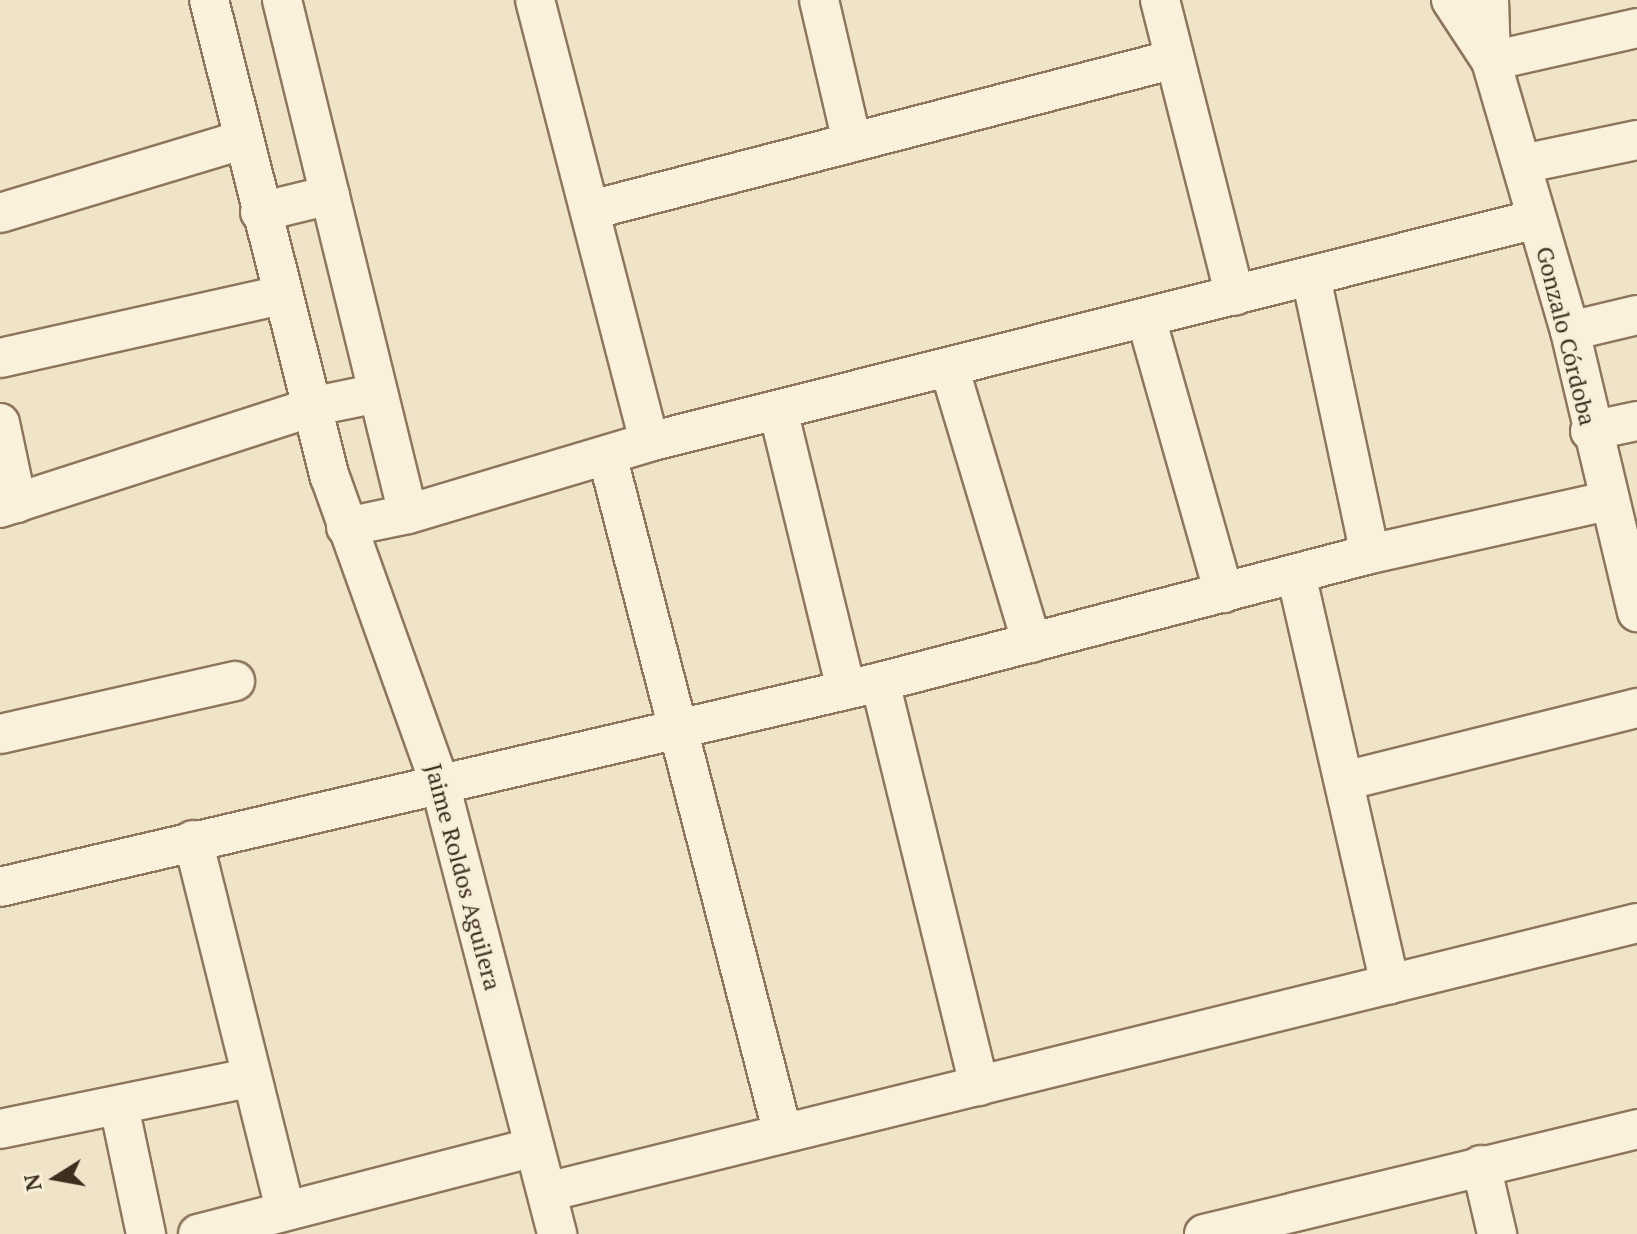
<!DOCTYPE html>
<meta charset="utf-8">
<style>
body{margin:0}
#map{position:relative;width:1637px;height:1234px;overflow:hidden;background:#f0e4c8;font-family:"PT Serif",serif}
div>[style]{position:absolute}
.roads{filter:drop-shadow(2px 0 #8d765c) drop-shadow(-2px 0 #8d765c) drop-shadow(0 2px #8d765c) drop-shadow(0 -2px #8d765c)}
.minor>*{height:38px;margin:-19px;padding:0 19px;transform-origin:19px;border-radius:19px;background:#faf1dc}
span{translate:-50% -50%;white-space:nowrap;text-align:center;line-height:1.15;-webkit-text-stroke:6px #f7eed8;paint-order:stroke}
.street-label{font-size:24px;color:#3d2e20}
.north{position:absolute;left:16px;top:1138px;width:80px;height:80px;-webkit-text-stroke:6px #f7eed8;paint-order:stroke;rotate:259deg;font-size:22px;font-weight:700;line-height:32px;text-align:center;color:#3d2e20}
.north::after{content:'';display:block;margin:auto;width:28px;height:36px;background:#3d2e20;clip-path:polygon(50% 0,100% 100%,50% 72%,0 100%)}
</style>
<div id="map">
<div class="roads">
<div class="minor">
<i style="left:209px;top:0;width:492px;rotate:75.8deg"></i>
<i style="left:330px;top:477px;width:326px;rotate:70.3deg"></i>
<i style="left:440px;top:784px;width:465px;rotate:75.4deg"></i>
<i style="left:282px;top:0;width:529px;rotate:76.23deg"></i>
<i style="left:535px;top:0;width:456px;rotate:75.5deg"></i>
<i style="left:819px;top:0;width:146px;rotate:76.9deg"></i>
<i style="left:1160px;top:0;width:305px;rotate:75.8deg"></i>
<i style="left:1451px;top:0;width:73px;rotate:56.7deg"></i>
<i style="left:1491px;top:61px;width:150px;rotate:-12.7deg"></i>
<i style="left:1489px;top:0;width:61px;rotate:88.1deg"></i>
<i style="left:1491px;top:61px;width:281px;rotate:73.7deg"></i>
<i style="left:1570px;top:331px;width:289px;rotate:76.6deg"></i>
<i style="left:1522px;top:164px;width:117px;rotate:-11.8deg"></i>
<i style="left:591px;top:210px;width:603px;rotate:-14.5deg"></i>
<i style="left:260px;top:212px;width:72px;rotate:-13.7deg"></i>
<i style="left:0;top:213px;width:253px;rotate:-16.8deg"></i>
<i style="left:1311px;top:277px;width:283px;rotate:78deg"></i>
<i style="left:1146px;top:318px;width:286px;rotate:74.2deg"></i>
<i style="left:1570px;top:331px;width:69px;rotate:-13.4deg"></i>
<i style="left:0;top:358px;width:289px;rotate:-12.6deg"></i>
<i style="left:949px;top:367px;width:288px;rotate:73.3deg"></i>
<i style="left:778px;top:410px;width:288px;rotate:76.3deg"></i>
<i style="left:0;top:423px;width:82px;rotate:78deg"></i>
<i style="left:1590px;top:431px;width:48px;rotate:-12deg"></i>
<i style="left:607px;top:455px;width:701px;rotate:75.47deg"></i>
<i style="left:0;top:508px;width:331px;rotate:-17.9deg"></i>
<i style="left:315px;top:406px;width:64px;rotate:-11.7deg"></i>
<i style="left:346px;top:527px;width:63px;rotate:-11.8deg"></i>
<i style="left:408px;top:514px;width:252px;rotate:-16.6deg"></i>
<i style="left:649px;top:442px;width:915px;rotate:-14.11deg"></i>
<i style="left:1296px;top:574px;width:421px;rotate:77.1deg"></i>
<i style="left:880px;top:682px;width:416px;rotate:76.2deg"></i>
<i style="left:0;top:734px;width:241px;rotate:-12.7deg"></i>
<i style="left:1344px;top:781px;width:302px;rotate:-14deg"></i>
<i style="left:193px;top:840px;width:381px;rotate:76deg"></i>
<i style="left:0;top:887px;width:904px;rotate:-13.11deg"></i>
<i style="left:880px;top:682px;width:506px;rotate:-14.64deg"></i>
<i style="left:1370px;top:554px;width:244px;rotate:-12.6deg"></i>
<i style="left:119px;top:1106px;width:131px;rotate:78.1deg"></i>
<i style="left:0;top:1129px;width:254px;rotate:-11.6deg"></i>
<i style="left:1481px;top:1165px;width:71px;rotate:76.9deg"></i>
<i style="left:547px;top:1192px;width:1123px;rotate:-13.86deg"></i>
<i style="left:198px;top:1234px;width:347px;rotate:-14.5deg"></i>
<i style="left:1204px;top:1234px;width:446px;rotate:-13.6deg"></i>
</div>
</div>
<div class="street-label">
<span style="left:1566px;top:336px;rotate:76deg">Gonzalo Córdoba</span>
<span style="left:463px;top:877px;rotate:75deg">Jaime Roldos Aguilera</span>
</div>
<div class="north">N</div>
</div>
